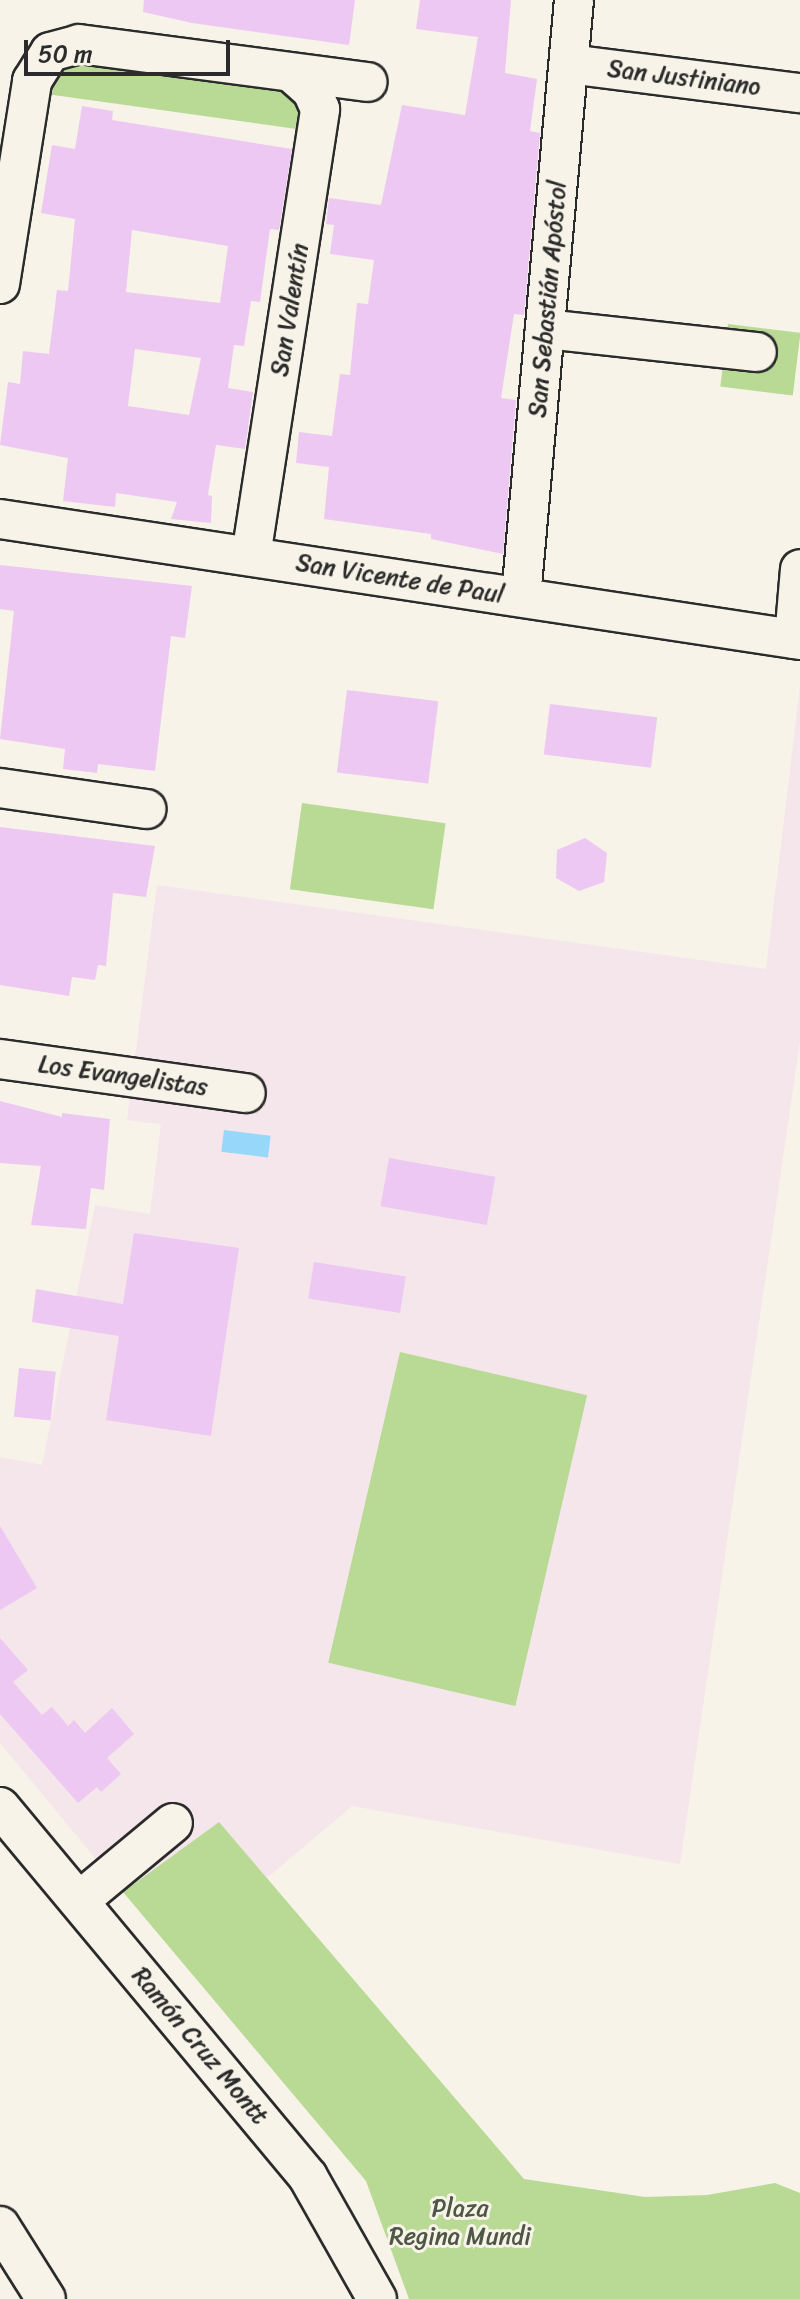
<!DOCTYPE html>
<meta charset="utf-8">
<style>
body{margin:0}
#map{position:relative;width:800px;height:2299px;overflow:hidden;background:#f7f3e8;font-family:Sriracha,sans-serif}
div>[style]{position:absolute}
.built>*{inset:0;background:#f4e6eb}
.green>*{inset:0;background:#b8da94;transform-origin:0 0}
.water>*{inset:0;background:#97d7f9;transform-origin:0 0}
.building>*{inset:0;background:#edc8f2;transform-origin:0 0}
.roads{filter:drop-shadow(2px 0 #2b2b2b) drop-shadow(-2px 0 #2b2b2b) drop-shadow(0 2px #2b2b2b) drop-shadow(0 -2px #2b2b2b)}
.minor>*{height:38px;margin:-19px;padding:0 19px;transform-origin:19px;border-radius:19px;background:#f7f3e8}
span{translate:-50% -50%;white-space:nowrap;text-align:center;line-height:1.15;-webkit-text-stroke:6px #f7f3e8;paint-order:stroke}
.street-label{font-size:24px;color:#2b2b2b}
.park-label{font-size:24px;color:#4e5745}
.scale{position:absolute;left:24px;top:40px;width:206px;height:36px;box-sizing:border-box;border:4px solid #2b2b2b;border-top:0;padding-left:10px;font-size:24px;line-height:28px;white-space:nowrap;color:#2b2b2b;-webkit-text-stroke:6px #f7f3e8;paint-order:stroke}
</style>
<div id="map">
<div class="built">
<i style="clip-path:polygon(800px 687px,800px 1041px,680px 1864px,352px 1806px,267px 1878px,219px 1823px,123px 1892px,0 1743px,0 1457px,42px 1465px,95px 1205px,150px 1214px,161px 1124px,127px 1120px,157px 885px,766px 969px)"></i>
</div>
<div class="green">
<i style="left:57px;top:57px;width:249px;height:38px;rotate:8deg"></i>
<i style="left:728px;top:324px;width:73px;height:63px;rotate:7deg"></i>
<i style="left:302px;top:803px;width:145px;height:87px;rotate:8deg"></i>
<i style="left:400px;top:1352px;width:192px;height:319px;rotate:13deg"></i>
<i style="clip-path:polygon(219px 1822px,524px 2179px,645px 2197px,707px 2195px,775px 2183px,800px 2193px,800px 2299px,409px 2299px,366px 2181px,123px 1892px)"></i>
</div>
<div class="water">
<i style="left:224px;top:1130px;width:47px;height:22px;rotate:7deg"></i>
</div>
<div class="building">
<i style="clip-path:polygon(144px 0,355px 0,349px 45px,192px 23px,143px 12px)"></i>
<i style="clip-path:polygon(420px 0,511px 0,505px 73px,537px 79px,530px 131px,540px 133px,524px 315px,514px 314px,501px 398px,516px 400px,503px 554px,431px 539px,431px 534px,324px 519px,329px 467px,296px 463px,299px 432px,332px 436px,340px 374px,350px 375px,357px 303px,368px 304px,374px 260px,330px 254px,334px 225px,326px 224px,329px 198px,381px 205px,402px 105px,465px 115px,478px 37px,416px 29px)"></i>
<i style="clip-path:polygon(evenodd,82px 106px,113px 111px,112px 120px,292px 149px,279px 230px,270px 229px,260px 302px,251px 301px,244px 346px,234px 345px,228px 388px,253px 392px,245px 449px,216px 445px,208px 495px,212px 496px,211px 523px,171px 519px,177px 502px,116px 493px,115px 507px,63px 501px,68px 458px,0 445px,8px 382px,20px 384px,23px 351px,49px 354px,57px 290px,68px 291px,75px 219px,41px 213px,52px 145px,75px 149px,82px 106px,132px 230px,228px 246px,220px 303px,126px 292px,132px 230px,82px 106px,135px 349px,201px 358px,189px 415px,128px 406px,135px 349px)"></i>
<i style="clip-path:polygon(0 565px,192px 586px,185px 638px,171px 636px,155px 771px,98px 764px,97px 773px,63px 769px,65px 749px,0 739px,14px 611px,0 609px)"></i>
<i style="left:347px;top:690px;width:92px;height:83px;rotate:7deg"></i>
<i style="left:550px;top:704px;width:108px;height:51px;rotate:7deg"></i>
<i style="clip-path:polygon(0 827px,155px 846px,146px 897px,113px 893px,106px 966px,98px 965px,95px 980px,72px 977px,69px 996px,0 985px)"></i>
<i style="clip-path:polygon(585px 838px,607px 853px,604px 882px,579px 891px,556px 878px,557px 850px)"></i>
<i style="clip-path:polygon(0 1101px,62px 1117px,62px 1113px,110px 1119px,104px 1190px,91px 1188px,86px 1229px,31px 1225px,41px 1166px,0 1163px)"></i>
<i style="left:389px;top:1158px;width:108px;height:49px;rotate:10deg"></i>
<i style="clip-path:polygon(134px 1233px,239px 1248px,211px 1436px,106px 1420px,119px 1336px,32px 1322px,36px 1289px,123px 1304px)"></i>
<i style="left:314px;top:1262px;width:93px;height:37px;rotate:9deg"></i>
<i style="left:19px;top:1368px;width:37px;height:49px;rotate:6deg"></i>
<i style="clip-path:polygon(0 1526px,37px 1588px,0 1610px)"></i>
<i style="clip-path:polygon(0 1638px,28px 1670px,13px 1682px,42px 1715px,52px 1707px,68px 1726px,74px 1720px,85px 1733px,112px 1708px,134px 1734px,107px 1758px,121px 1774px,101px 1792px,97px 1787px,78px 1803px,0 1714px)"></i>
</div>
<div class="roads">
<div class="minor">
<i style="left:569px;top:64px;width:233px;rotate:7.2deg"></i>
<i style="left:0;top:284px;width:206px;rotate:-81deg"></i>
<i style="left:32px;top:81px;width:34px;rotate:-58deg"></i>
<i style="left:50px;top:52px;width:30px;rotate:-15deg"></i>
<i style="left:79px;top:44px;width:291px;rotate:7.5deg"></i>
<i style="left:545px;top:329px;width:213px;rotate:6.2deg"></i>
<i style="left:0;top:519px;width:809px;rotate:8.6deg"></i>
<i style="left:251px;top:556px;width:452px;rotate:-81.2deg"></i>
<i style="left:320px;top:109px;width:20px;rotate:-114deg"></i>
<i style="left:312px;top:91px;width:25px;rotate:-138deg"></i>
<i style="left:521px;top:597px;width:599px;rotate:-84.93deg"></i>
<i style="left:794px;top:639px;width:70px;rotate:-85.1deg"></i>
<i style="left:0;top:788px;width:148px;rotate:8.2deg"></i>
<i style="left:0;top:1059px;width:248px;rotate:7.9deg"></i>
<i style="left:0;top:1807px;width:481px;rotate:50.2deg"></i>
<i style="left:308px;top:2177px;width:140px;rotate:60.5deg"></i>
<i style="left:79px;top:1901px;width:122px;rotate:-39.7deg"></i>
<i style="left:0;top:2226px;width:86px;rotate:57.8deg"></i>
</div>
</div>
<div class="street-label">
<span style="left:684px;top:78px;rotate:7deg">San Justiniano</span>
<span style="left:548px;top:299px;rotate:-85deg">San Sebastián Apóstol</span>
<span style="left:290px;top:310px;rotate:-81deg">San Valentín</span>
<span style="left:400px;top:579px;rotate:9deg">San Vicente de Paul</span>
<span style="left:123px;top:1076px;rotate:8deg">Los Evangelistas</span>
<span style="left:200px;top:2046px;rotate:50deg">Ramón Cruz Montt</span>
</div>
<div class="park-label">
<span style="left:460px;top:2223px">Plaza<br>Regina Mundi</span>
</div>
<div class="scale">50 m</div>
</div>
